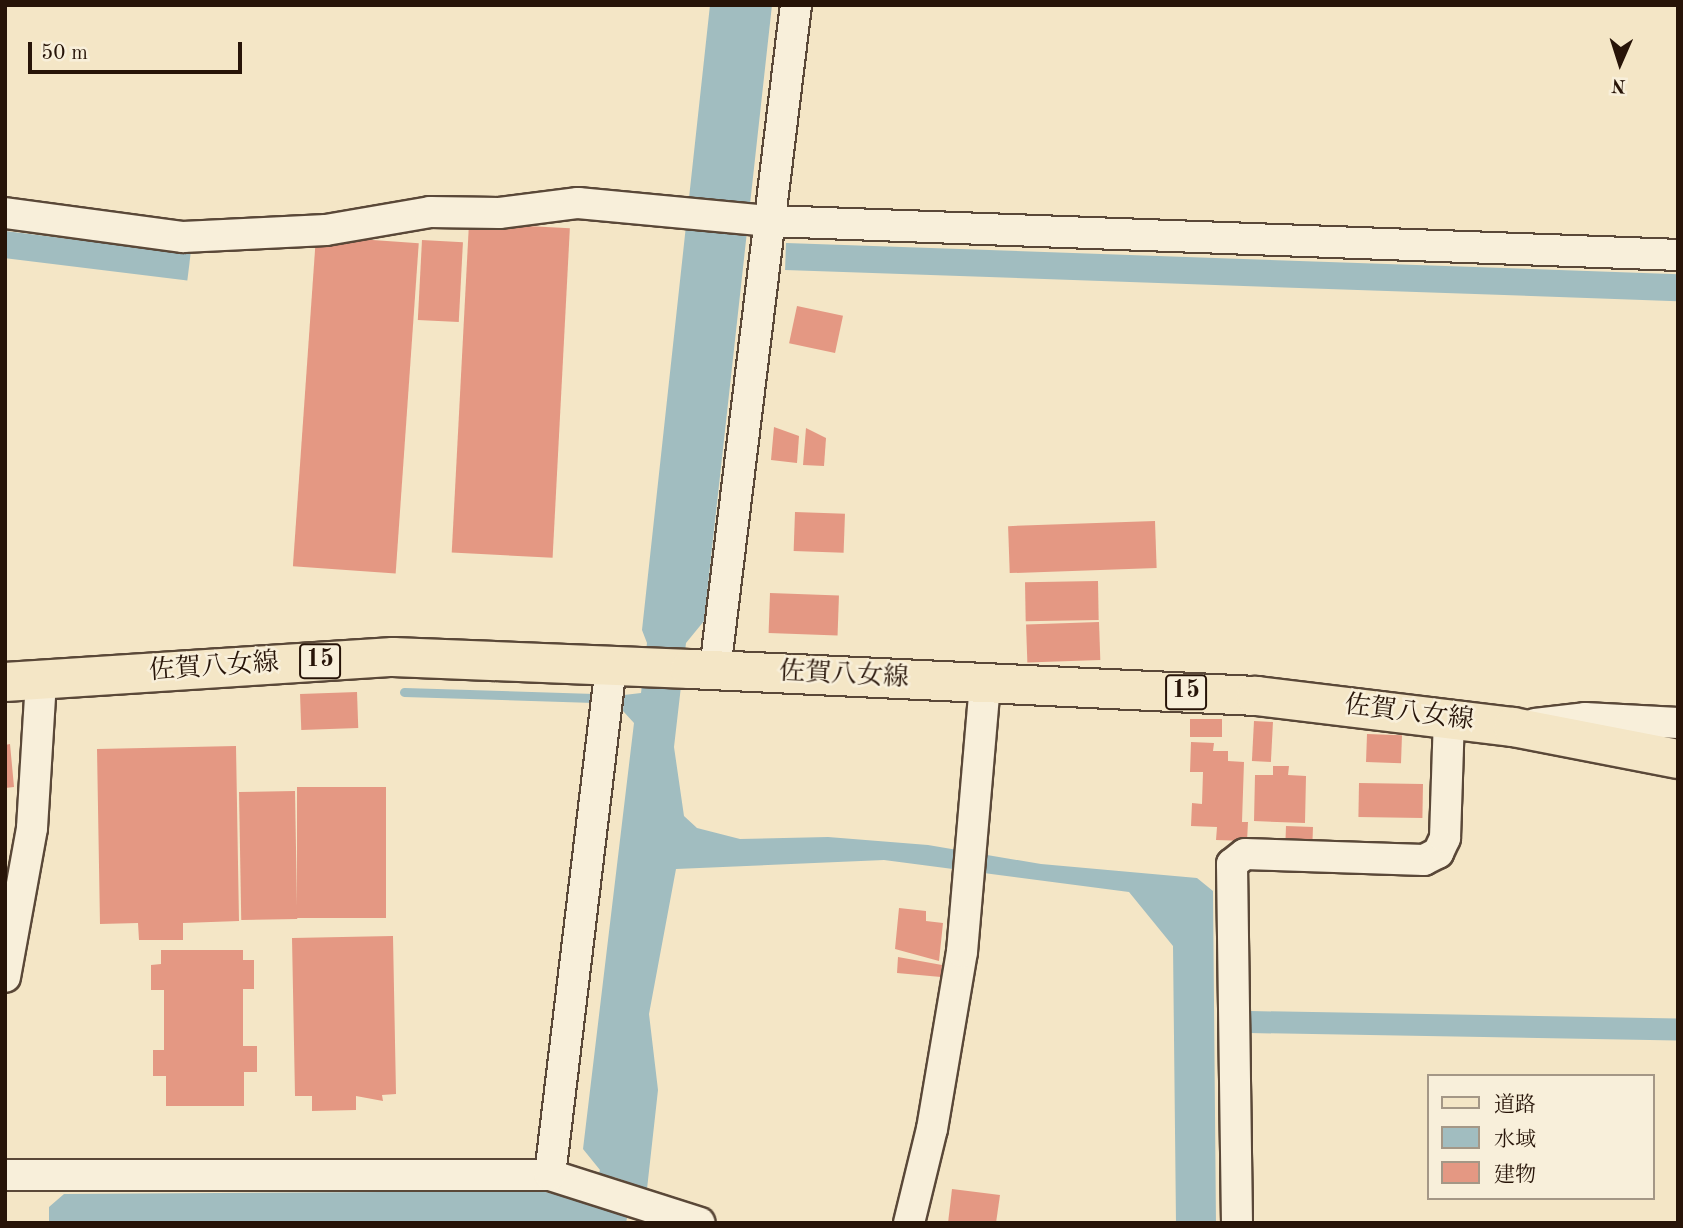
<!DOCTYPE html>
<meta charset="utf-8">
<style>
body{margin:0}
#map{position:relative;width:1683px;height:1228px;overflow:hidden;background:#f4e6c6;font-family:"Old Standard TT","Noto Serif JP",serif}
div>[style]{position:absolute}
.water>*{inset:0;background:#a1bdc0;transform-origin:0 0}
.stream>*{height:9px;margin:-4.5px;padding:0 4.5px;transform-origin:4.5px;border-radius:4.5px;background:#a1bdc0}
.building>*{inset:0;background:#e49883;transform-origin:0 0}
.roads{filter:drop-shadow(2px 0 #5a4838) drop-shadow(-2px 0 #5a4838) drop-shadow(0 2px #5a4838) drop-shadow(0 -2px #5a4838)}
.minor>*{height:30px;margin:-15px;padding:0 15px;transform-origin:15px;border-radius:15px;background:#f8efda}
.major>*{height:38px;margin:-19px;padding:0 19px;transform-origin:19px;border-radius:19px;background:#f4e6c6}
span{translate:-50% -50%;white-space:nowrap;text-align:center;line-height:1.15;-webkit-text-stroke:5px #f8efda;paint-order:stroke}
.shield-label span{padding:2px 5px;background:#f8efda;border:2px solid;border-radius:5px;-webkit-text-stroke-width:0}
.shield-label{font-size:24px;color:#271408;font-weight:700}
.street-label{font-size:26px;color:#271408}
.frame{position:absolute;inset:0;border:7px solid #271408;pointer-events:none}
.legend{position:absolute;left:1427px;top:1074px;width:228px;height:126px;box-sizing:border-box;background:#f8efda;border:2px solid #a49786;margin:0;padding:9px 12px;list-style:none;font-size:21px;color:#271408}
.legend li{display:flex;align-items:center;gap:14px;height:35px}
.legend b{width:35px;border:2px solid #a49786}
.north{position:absolute;left:1585px;top:28px;width:70px;height:70px;-webkit-text-stroke:5px #f8efda;paint-order:stroke;rotate:183deg;font-size:19px;font-weight:700;line-height:28px;text-align:center;color:#271408}
.north::after{content:'';display:block;margin:auto;width:24px;height:32px;background:#271408;clip-path:polygon(50% 0,100% 100%,50% 72%,0 100%)}
.scale{position:absolute;left:28px;top:42px;width:214px;height:32px;box-sizing:border-box;border:4px solid #271408;border-top:0;padding-left:9px;font-size:21px;line-height:24px;white-space:nowrap;color:#271408;-webkit-text-stroke:5px #f8efda;paint-order:stroke}
</style>
<div id="map">
<div class="water">
<i style="clip-path:polygon(710px 5px,772px 5px,704px 621px,686px 643px,674px 747px,684px 816px,697px 828px,740px 839px,828px 837px,928px 845px,1041px 864px,1197px 878px,1213px 891px,1216px 1223px,1176px 1223px,1173px 946px,1129px 892px,884px 860px,676px 869px,649px 1014px,658px 1090px,647px 1189px,614px 1177px,604px 1207px,627px 1218px,626px 1223px,49px 1223px,49px 1207px,64px 1194px,541px 1191px,590px 1202px,600px 1170px,583px 1149px,634px 723px,623px 711px,624px 695px,641px 693px,647px 643px,642px 630px)"></i>
<i style="left:5px;top:231px;width:187px;height:27px;rotate:7deg"></i>
<i style="left:786px;top:243px;width:893px;height:27px;rotate:2deg"></i>
<i style="left:1250px;top:1011px;width:428px;height:22px;rotate:1deg"></i>
</div>
<div class="stream">
<i style="left:404px;top:692px;width:190px;rotate:1.8deg"></i>
</div>
<div class="building">
<i style="left:469px;top:223px;width:101px;height:330px;rotate:3deg"></i>
<i style="left:316px;top:236px;width:103px;height:331px;rotate:4deg"></i>
<i style="left:422px;top:240px;width:41px;height:80px;rotate:3deg"></i>
<i style="left:797px;top:306px;width:47px;height:38px;rotate:12deg"></i>
<i style="clip-path:polygon(774px 427px,799px 436px,797px 463px,771px 460px)"></i>
<i style="clip-path:polygon(806px 428px,826px 438px,824px 466px,803px 465px)"></i>
<i style="left:795px;top:512px;width:50px;height:39px;rotate:2deg"></i>
<i style="left:1155px;top:521px;width:47px;height:147px;rotate:88deg"></i>
<i style="left:1098px;top:581px;width:39px;height:73px;rotate:89deg"></i>
<i style="left:770px;top:593px;width:69px;height:40px;rotate:2deg"></i>
<i style="left:1099px;top:622px;width:38px;height:73px;rotate:88deg"></i>
<i style="left:357px;top:692px;width:36px;height:57px;rotate:88deg"></i>
<i style="left:1190px;top:719px;width:32px;height:18px"></i>
<i style="left:1254px;top:721px;width:19px;height:40px;rotate:3deg"></i>
<i style="left:1367px;top:734px;width:35px;height:28px;rotate:2deg"></i>
<i style="clip-path:polygon(1191px 742px,1214px 743px,1213px 751px,1228px 751px,1228px 761px,1244px 762px,1242px 822px,1248px 822px,1247px 841px,1216px 840px,1217px 827px,1191px 826px,1192px 803px,1202px 804px,1203px 772px,1190px 772px)"></i>
<i style="clip-path:polygon(10px 744px,14px 787px,5px 788px,5px 745px)"></i>
<i style="clip-path:polygon(236px 746px,239px 921px,183px 923px,183px 940px,139px 940px,138px 923px,100px 924px,97px 749px)"></i>
<i style="clip-path:polygon(1273px 766px,1289px 766px,1288px 775px,1306px 776px,1305px 823px,1254px 821px,1255px 775px,1273px 775px)"></i>
<i style="left:1359px;top:783px;width:64px;height:34px;rotate:1deg"></i>
<i style="left:297px;top:787px;width:89px;height:131px"></i>
<i style="left:295px;top:791px;width:128px;height:56px;rotate:89deg"></i>
<i style="left:1286px;top:826px;width:27px;height:15px;rotate:2deg"></i>
<i style="clip-path:polygon(899px 908px,926px 911px,926px 921px,943px 923px,939px 961px,895px 949px)"></i>
<i style="clip-path:polygon(393px 936px,396px 1094px,382px 1095px,383px 1101px,356px 1096px,356px 1110px,312px 1111px,312px 1096px,295px 1096px,292px 938px)"></i>
<i style="clip-path:polygon(161px 950px,243px 950px,243px 960px,254px 960px,254px 989px,243px 989px,243px 1046px,257px 1046px,257px 1072px,244px 1072px,244px 1106px,166px 1106px,166px 1076px,153px 1076px,153px 1050px,164px 1050px,164px 990px,151px 990px,151px 965px,161px 964px)"></i>
<i style="clip-path:polygon(898px 957px,942px 965px,941px 977px,897px 973px)"></i>
<i style="clip-path:polygon(952px 1189px,1000px 1195px,996px 1223px,948px 1223px)"></i>
</div>
<div class="roads">
<div class="minor">
<i style="left:5px;top:213px;width:180px;rotate:7.7deg"></i>
<i style="left:183px;top:237px;width:143px;rotate:-2.8deg"></i>
<i style="left:326px;top:230px;width:106px;rotate:-9.8deg"></i>
<i style="left:430px;top:212px;width:69px;rotate:0.8deg"></i>
<i style="left:499px;top:213px;width:80px;rotate:-7.2deg"></i>
<i style="left:578px;top:203px;width:193px;rotate:5.4deg"></i>
<i style="left:770px;top:221px;width:909px;rotate:2.14deg"></i>
<i style="left:715px;top:670px;width:670px;rotate:-83.06deg"></i>
<i style="left:1535px;top:724px;width:50px;rotate:-6.8deg"></i>
<i style="left:1585px;top:718px;width:93px;rotate:3.1deg"></i>
<i style="left:5px;top:977px;width:151px;rotate:-79.7deg"></i>
<i style="left:32px;top:828px;width:149px;rotate:-86.5deg"></i>
<i style="left:5px;top:1175px;width:545px"></i>
<i style="left:550px;top:1175px;width:157px;rotate:17.7deg"></i>
<i style="left:550px;top:1175px;width:513px;rotate:-83.17deg"></i>
<i style="left:909px;top:1223px;width:97px;rotate:-76.3deg"></i>
<i style="left:932px;top:1129px;width:180px;rotate:-80.4deg"></i>
<i style="left:962px;top:952px;width:271px;rotate:-85.1deg"></i>
<i style="left:1237px;top:1223px;width:359px;rotate:-90.8deg"></i>
<i style="left:1232px;top:864px;width:16px;rotate:-38deg"></i>
<i style="left:1245px;top:854px;width:179px;rotate:1.9deg"></i>
<i style="left:1424px;top:860px;width:16px;rotate:-27deg"></i>
<i style="left:1438px;top:853px;width:17px;rotate:-65deg"></i>
<i style="left:1445px;top:838px;width:120px;rotate:-88.1deg"></i>
</div>
<div class="major">
<i style="left:5px;top:682px;width:389px;rotate:-3.7deg"></i>
<i style="left:393px;top:657px;width:297px;rotate:2.3deg"></i>
<i style="left:690px;top:669px;width:567px;rotate:2.73deg"></i>
<i style="left:1256px;top:696px;width:259px;rotate:6.9deg"></i>
<i style="left:1513px;top:727px;width:168px;rotate:11deg"></i>
</div>
</div>
<div class="shield-label">
<span style="left:320px;top:661px">15</span>
<span style="left:1186px;top:692px">15</span>
</div>
<div class="street-label">
<span style="left:214px;top:668px;rotate:-4deg">佐賀八女線</span>
<span style="left:844px;top:676px;rotate:3deg">佐賀八女線</span>
<span style="left:1409px;top:714px;rotate:7deg">佐賀八女線</span>
</div>
<div class="frame"></div>
<ul class="legend">
<li><b style="height:9px;background:#f4e6c6"></b>道路</li>
<li><b style="height:19px;background:#a1bdc0"></b>水域</li>
<li><b style="height:19px;background:#e49883"></b>建物</li>
</ul>
<div class="north">N</div>
<div class="scale">50 m</div>
</div>
